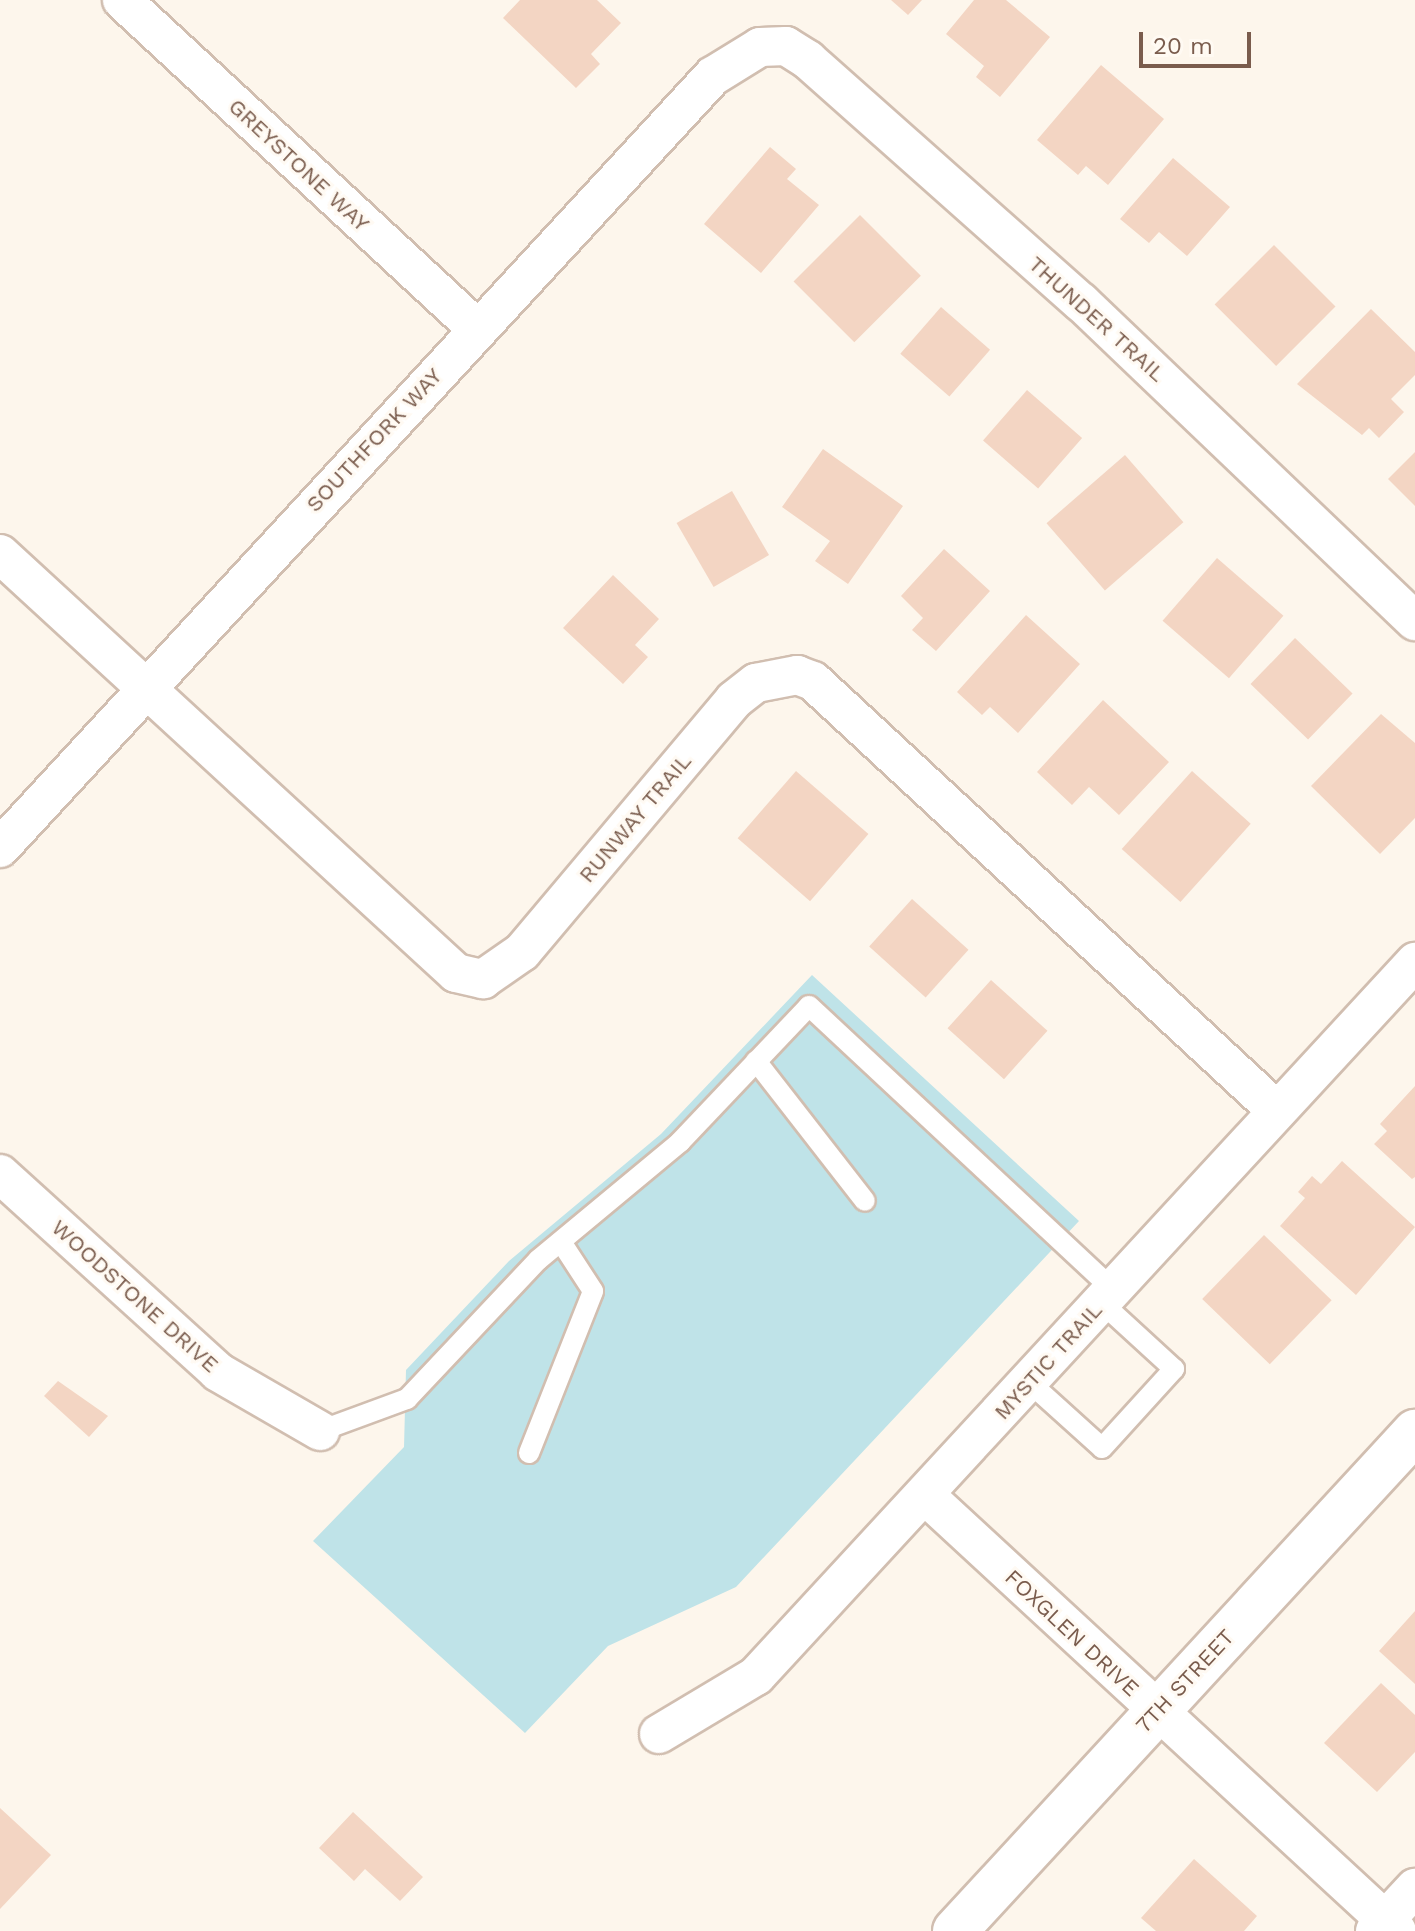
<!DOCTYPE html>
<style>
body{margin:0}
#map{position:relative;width:1415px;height:1931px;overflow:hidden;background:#fdf6ec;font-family:"Work Sans",sans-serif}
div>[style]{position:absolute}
.water>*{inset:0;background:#bfe3e8}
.building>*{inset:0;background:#f3d5c3;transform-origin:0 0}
.roads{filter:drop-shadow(2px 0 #d1beb0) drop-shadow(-2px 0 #d1beb0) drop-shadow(0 2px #d1beb0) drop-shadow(0 -2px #d1beb0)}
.lane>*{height:20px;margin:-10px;padding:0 10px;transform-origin:10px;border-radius:10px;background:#fff}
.street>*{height:38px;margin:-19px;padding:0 19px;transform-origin:19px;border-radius:19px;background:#fff}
.secondary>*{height:44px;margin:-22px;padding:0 22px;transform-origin:22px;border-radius:22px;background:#fff}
span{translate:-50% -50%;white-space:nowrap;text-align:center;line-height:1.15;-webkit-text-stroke:6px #fffaf3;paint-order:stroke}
.street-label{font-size:22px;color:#7a5c4d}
.scale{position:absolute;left:1139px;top:32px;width:112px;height:36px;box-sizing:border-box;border:4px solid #7a5c4d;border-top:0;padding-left:10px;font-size:24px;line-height:28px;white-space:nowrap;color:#7a5c4d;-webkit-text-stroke:6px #fffaf3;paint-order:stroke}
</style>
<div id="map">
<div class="water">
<i style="clip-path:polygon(812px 975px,1079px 1221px,736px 1587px,608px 1646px,525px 1733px,313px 1541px,404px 1447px,406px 1370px,509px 1261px,661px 1134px)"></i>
</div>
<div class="building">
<i style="clip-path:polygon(520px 0,597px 0,621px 23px,591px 54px,600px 64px,576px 88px,503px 18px)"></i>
<i style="clip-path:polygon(891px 0,922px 0,908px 15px)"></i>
<i style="clip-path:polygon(974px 0,1006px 0,1050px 37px,1000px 97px,976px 77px,984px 66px,946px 34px)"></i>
<i style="clip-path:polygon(1101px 65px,1164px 119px,1108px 185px,1086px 166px,1078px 175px,1037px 140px)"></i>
<i style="clip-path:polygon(770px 147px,796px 169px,787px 179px,819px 205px,761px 273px,704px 224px)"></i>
<i style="clip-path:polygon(1173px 158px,1230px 207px,1187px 256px,1159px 232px,1149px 243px,1120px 219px)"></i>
<i style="left:860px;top:215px;width:86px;height:94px;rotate:45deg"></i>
<i style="left:1274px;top:245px;width:87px;height:84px;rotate:45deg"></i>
<i style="left:941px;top:307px;width:65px;height:62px;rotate:41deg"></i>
<i style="clip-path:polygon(1371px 309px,1415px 352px,1415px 375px,1391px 399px,1404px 412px,1379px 438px,1369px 428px,1362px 435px,1297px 384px)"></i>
<i style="left:1027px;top:390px;width:73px;height:67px;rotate:41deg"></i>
<i style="clip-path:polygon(823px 449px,903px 506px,848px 584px,815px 561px,830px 541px,782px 507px)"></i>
<i style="clip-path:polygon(1415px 452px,1415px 506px,1388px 479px)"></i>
<i style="left:1125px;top:455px;width:89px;height:104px;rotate:49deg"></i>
<i style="left:732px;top:491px;width:74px;height:64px;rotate:60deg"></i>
<i style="clip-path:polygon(944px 549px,990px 591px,936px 651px,912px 630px,923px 618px,901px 596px)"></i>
<i style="left:1217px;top:558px;width:88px;height:83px;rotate:41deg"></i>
<i style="clip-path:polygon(613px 575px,659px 619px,635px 645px,648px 657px,623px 684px,563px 628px)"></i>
<i style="clip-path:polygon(1026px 615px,1080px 664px,1018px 733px,990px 707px,982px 715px,957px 692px)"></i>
<i style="left:1295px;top:638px;width:80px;height:64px;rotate:44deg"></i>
<i style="clip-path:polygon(1103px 700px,1169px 762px,1119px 815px,1089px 787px,1072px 805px,1037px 772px)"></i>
<i style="clip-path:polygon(1381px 714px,1415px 743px,1415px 818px,1380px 854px,1311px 786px)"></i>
<i style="left:796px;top:771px;width:96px;height:89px;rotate:41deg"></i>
<i style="left:1192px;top:771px;width:79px;height:105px;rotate:42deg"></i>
<i style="left:912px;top:899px;width:76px;height:64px;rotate:42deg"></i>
<i style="left:991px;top:980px;width:76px;height:65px;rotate:42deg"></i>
<i style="clip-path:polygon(1415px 1086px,1415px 1177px,1412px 1179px,1374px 1144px,1387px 1131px,1380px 1124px)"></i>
<i style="clip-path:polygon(1342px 1161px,1415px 1227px,1356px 1295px,1280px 1226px,1305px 1198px,1298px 1192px,1312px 1176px,1321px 1184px)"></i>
<i style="left:1264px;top:1235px;width:94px;height:89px;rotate:44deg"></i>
<i style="clip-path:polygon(58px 1381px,108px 1416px,89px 1437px,44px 1396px)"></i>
<i style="clip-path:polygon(1415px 1611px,1415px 1684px,1379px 1651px)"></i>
<i style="clip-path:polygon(1381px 1683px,1415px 1715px,1415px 1752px,1377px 1792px,1324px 1743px)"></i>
<i style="clip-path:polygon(0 1808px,51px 1855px,0 1909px)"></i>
<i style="clip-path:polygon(353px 1812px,423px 1877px,400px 1901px,365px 1869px,354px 1881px,319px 1848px)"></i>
<i style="clip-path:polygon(1194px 1859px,1257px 1916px,1244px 1931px,1156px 1931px,1141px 1918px)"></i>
</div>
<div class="roads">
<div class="lane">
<i style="left:756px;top:1061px;width:177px;rotate:52.1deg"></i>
<i style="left:1029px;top:1382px;width:98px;rotate:42.1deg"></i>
<i style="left:1102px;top:1448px;width:107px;rotate:-47.7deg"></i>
<i style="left:1174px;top:1369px;width:99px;rotate:-137.5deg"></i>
<i style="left:320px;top:1431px;width:93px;rotate:-20.2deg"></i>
<i style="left:407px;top:1399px;width:191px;rotate:-46.7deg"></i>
<i style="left:538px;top:1260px;width:185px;rotate:-39.7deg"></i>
<i style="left:680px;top:1142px;width:187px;rotate:-46.5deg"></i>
<i style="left:809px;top:1006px;width:415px;rotate:43deg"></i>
<i style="left:529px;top:1453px;width:174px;rotate:-68.4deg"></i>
<i style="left:593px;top:1291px;width:59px;rotate:-123.1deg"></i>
</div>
<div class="street">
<i style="left:122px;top:0;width:484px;rotate:42.8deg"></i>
<i style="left:0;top:554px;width:619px;rotate:42.58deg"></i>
<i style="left:456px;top:973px;width:28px;rotate:13deg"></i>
<i style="left:483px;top:979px;width:47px;rotate:-34.7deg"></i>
<i style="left:522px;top:952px;width:329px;rotate:-49.9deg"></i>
<i style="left:734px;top:700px;width:28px;rotate:-38deg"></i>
<i style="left:756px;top:683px;width:42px;rotate:-11deg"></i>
<i style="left:797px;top:675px;width:17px;rotate:21deg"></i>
<i style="left:813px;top:681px;width:630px;rotate:42.81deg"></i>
<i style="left:0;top:848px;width:1051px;rotate:-47.28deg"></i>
<i style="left:713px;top:76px;width:55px;rotate:-31.7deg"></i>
<i style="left:760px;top:47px;width:26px;rotate:-2deg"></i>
<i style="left:786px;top:46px;width:26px;rotate:32deg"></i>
<i style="left:808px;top:60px;width:365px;rotate:41.6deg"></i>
<i style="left:1081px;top:302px;width:462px;rotate:43.7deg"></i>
<i style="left:0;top:1174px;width:294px;rotate:42.2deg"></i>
<i style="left:218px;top:1372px;width:118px;rotate:30deg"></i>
<i style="left:926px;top:1496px;width:641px;rotate:42.72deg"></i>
<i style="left:659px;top:1734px;width:113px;rotate:-30.9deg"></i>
<i style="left:756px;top:1676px;width:972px;rotate:-47.29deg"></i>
<i style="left:1375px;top:1931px;width:59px;rotate:-47.1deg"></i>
</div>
<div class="secondary">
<i style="left:955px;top:1931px;width:679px;rotate:-47.33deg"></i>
</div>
</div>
<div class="street-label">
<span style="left:299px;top:165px;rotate:43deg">GREYSTONE WAY</span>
<span style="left:1097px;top:319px;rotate:42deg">THUNDER TRAIL</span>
<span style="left:374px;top:440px;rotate:-47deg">SOUTHFORK WAY</span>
<span style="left:635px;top:818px;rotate:-50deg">RUNWAY TRAIL</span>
<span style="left:135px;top:1296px;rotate:42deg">WOODSTONE DRIVE</span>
<span style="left:1048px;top:1361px;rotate:-48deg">MYSTIC TRAIL</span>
<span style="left:1072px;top:1633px;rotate:43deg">FOXGLEN DRIVE</span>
<span style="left:1185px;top:1681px;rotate:-47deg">7TH STREET</span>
</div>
<div class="scale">20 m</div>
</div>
